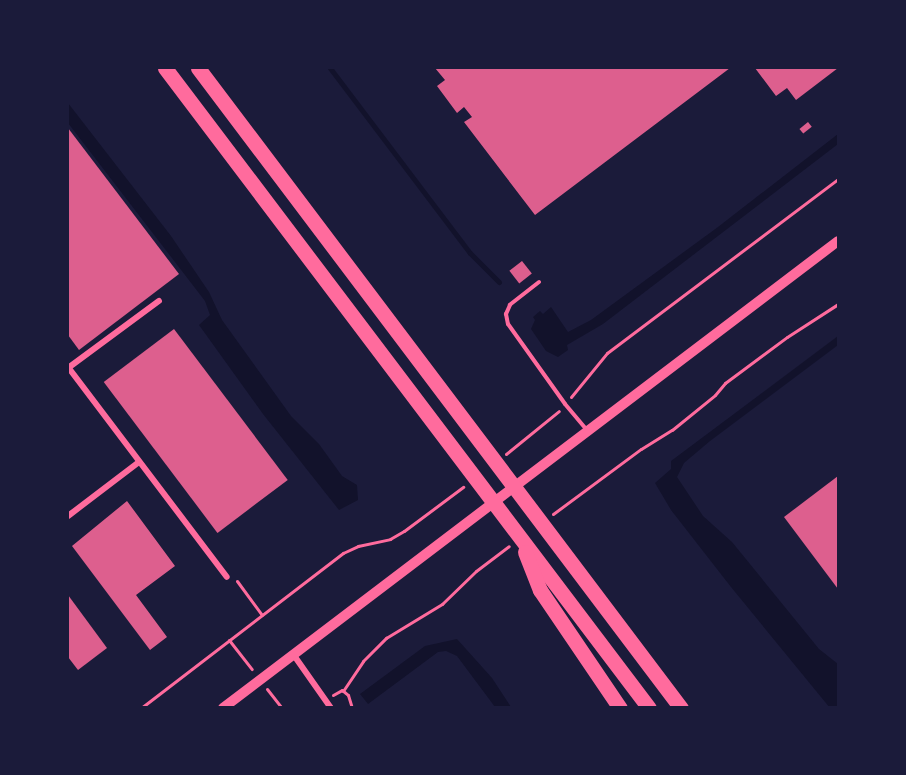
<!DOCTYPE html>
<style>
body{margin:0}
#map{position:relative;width:906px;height:775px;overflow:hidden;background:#1b1b3a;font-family:Commissioner,sans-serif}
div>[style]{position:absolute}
.water>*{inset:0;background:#12122b}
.stream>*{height:5px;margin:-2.5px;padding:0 2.5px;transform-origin:2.5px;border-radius:2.5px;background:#12122b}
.building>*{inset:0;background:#dd5f8e;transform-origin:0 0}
.path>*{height:3px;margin:-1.5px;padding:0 1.5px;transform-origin:1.5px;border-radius:1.5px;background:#ff6b9d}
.service>*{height:4px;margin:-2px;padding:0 2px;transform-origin:2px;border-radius:2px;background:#ff6b9d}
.minor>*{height:6px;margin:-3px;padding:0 3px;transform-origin:3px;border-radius:3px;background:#ff6b9d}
.tertiary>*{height:10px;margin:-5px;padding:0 5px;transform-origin:5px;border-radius:5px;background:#ff6b9d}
.motorway>*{height:15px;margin:-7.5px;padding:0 7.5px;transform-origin:7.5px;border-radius:7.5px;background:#ff6b9d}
span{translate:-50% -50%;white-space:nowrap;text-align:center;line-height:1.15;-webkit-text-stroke:6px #1b1b3a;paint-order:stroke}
.frame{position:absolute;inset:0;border:69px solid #1b1b3a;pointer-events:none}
</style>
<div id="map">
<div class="water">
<i style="clip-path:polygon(68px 103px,171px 236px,209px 292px,222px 320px,291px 416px,319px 444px,342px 476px,357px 485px,358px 500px,339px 510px,263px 414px,199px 325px,210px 315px,205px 301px,68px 123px)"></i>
<i style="clip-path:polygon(838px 134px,838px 144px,603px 324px,567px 345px,568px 350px,558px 357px,546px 351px,531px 329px,535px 320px,533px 317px,540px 311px,543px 314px,551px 307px,568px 332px,591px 320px,718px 227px)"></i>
<i style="clip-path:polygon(838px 336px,838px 345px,710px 441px,684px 463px,677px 477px,703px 516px,732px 542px,819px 649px,838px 664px,838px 707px,830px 708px,731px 587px,671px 510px,655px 483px,671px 469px,671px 461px)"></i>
<i style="clip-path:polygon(457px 639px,492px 678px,511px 707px,495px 707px,457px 656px,446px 651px,438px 652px,368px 704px,360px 694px,425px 646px)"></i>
</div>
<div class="stream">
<i style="left:330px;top:68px;width:232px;rotate:52.9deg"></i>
<i style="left:470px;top:253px;width:41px;rotate:45deg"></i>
</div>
<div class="building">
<i style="clip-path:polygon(435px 68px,730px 68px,535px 215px,464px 122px,472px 117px,464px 107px,457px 113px,437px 86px,445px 80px)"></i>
<i style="clip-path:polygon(755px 68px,838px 68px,796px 100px,787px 88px,776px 96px)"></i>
<i style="left:808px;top:122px;width:6px;height:11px;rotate:51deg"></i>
<i style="clip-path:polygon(68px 128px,179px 274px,79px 350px,68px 335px)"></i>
<i style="left:522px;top:261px;width:16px;height:16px;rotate:52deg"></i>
<i style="left:174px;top:329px;width:189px;height:88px;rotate:53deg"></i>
<i style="clip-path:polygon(838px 476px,838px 589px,784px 517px)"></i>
<i style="clip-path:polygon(127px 501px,175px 566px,136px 595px,167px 637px,150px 650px,72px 546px)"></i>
<i style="clip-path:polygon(68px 595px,107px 648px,78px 670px,68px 657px)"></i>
</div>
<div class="path">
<i style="left:571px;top:397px;width:57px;rotate:-50.7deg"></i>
<i style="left:607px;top:353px;width:289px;rotate:-37deg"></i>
<i style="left:506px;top:454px;width:68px;rotate:-39.1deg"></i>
<i style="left:553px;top:514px;width:109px;rotate:-36.5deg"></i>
<i style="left:641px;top:449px;width:36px;rotate:-32deg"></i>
<i style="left:672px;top:430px;width:55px;rotate:-39.1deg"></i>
<i style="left:715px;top:395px;width:16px;rotate:-50deg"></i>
<i style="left:725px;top:383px;width:77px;rotate:-36.6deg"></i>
<i style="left:787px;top:337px;width:61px;rotate:-32.9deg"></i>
<i style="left:237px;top:581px;width:42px;rotate:53.7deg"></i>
<i style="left:229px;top:640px;width:37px;rotate:52deg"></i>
<i style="left:267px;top:689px;width:24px;rotate:52deg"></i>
<i style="left:343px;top:691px;width:36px;rotate:-56deg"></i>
<i style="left:363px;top:661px;width:33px;rotate:-45deg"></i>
<i style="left:386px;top:638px;width:66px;rotate:-31.3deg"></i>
<i style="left:442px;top:604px;width:47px;rotate:-44.1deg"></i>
<i style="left:476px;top:571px;width:41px;rotate:-37.1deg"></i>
<i style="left:333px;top:695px;width:10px;rotate:-29deg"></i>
<i style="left:342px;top:690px;width:8px;rotate:40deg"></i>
<i style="left:348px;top:695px;width:14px;rotate:73deg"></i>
<i style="left:141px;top:708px;width:255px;rotate:-37.5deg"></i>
<i style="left:343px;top:553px;width:17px;rotate:-25deg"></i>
<i style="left:358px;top:546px;width:33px;rotate:-12deg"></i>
<i style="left:390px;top:539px;width:16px;rotate:-30deg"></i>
<i style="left:404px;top:531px;width:74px;rotate:-36.7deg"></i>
</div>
<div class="service">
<i style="left:539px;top:282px;width:37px;rotate:142deg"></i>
<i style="left:510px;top:305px;width:10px;rotate:114deg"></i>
<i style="left:506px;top:314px;width:10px;rotate:79deg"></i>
<i style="left:508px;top:324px;width:98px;rotate:54.5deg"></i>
<i style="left:565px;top:404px;width:35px;rotate:50deg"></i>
</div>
<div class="minor">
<i style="left:68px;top:367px;width:263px;rotate:52.9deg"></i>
<i style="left:68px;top:368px;width:113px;rotate:-36.4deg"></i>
<i style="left:68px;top:516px;width:89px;rotate:-37.3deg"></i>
<i style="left:293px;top:654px;width:66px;rotate:54.9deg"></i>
</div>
<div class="tertiary">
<i style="left:223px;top:708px;width:772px;rotate:-37.21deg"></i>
</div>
<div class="motorway">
<i style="left:165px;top:68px;width:802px;rotate:52.9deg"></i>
<i style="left:198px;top:68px;width:802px;rotate:52.96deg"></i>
<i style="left:525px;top:552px;width:41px;rotate:68.5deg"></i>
<i style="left:540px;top:590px;width:143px;rotate:55.9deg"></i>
</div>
<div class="frame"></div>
</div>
